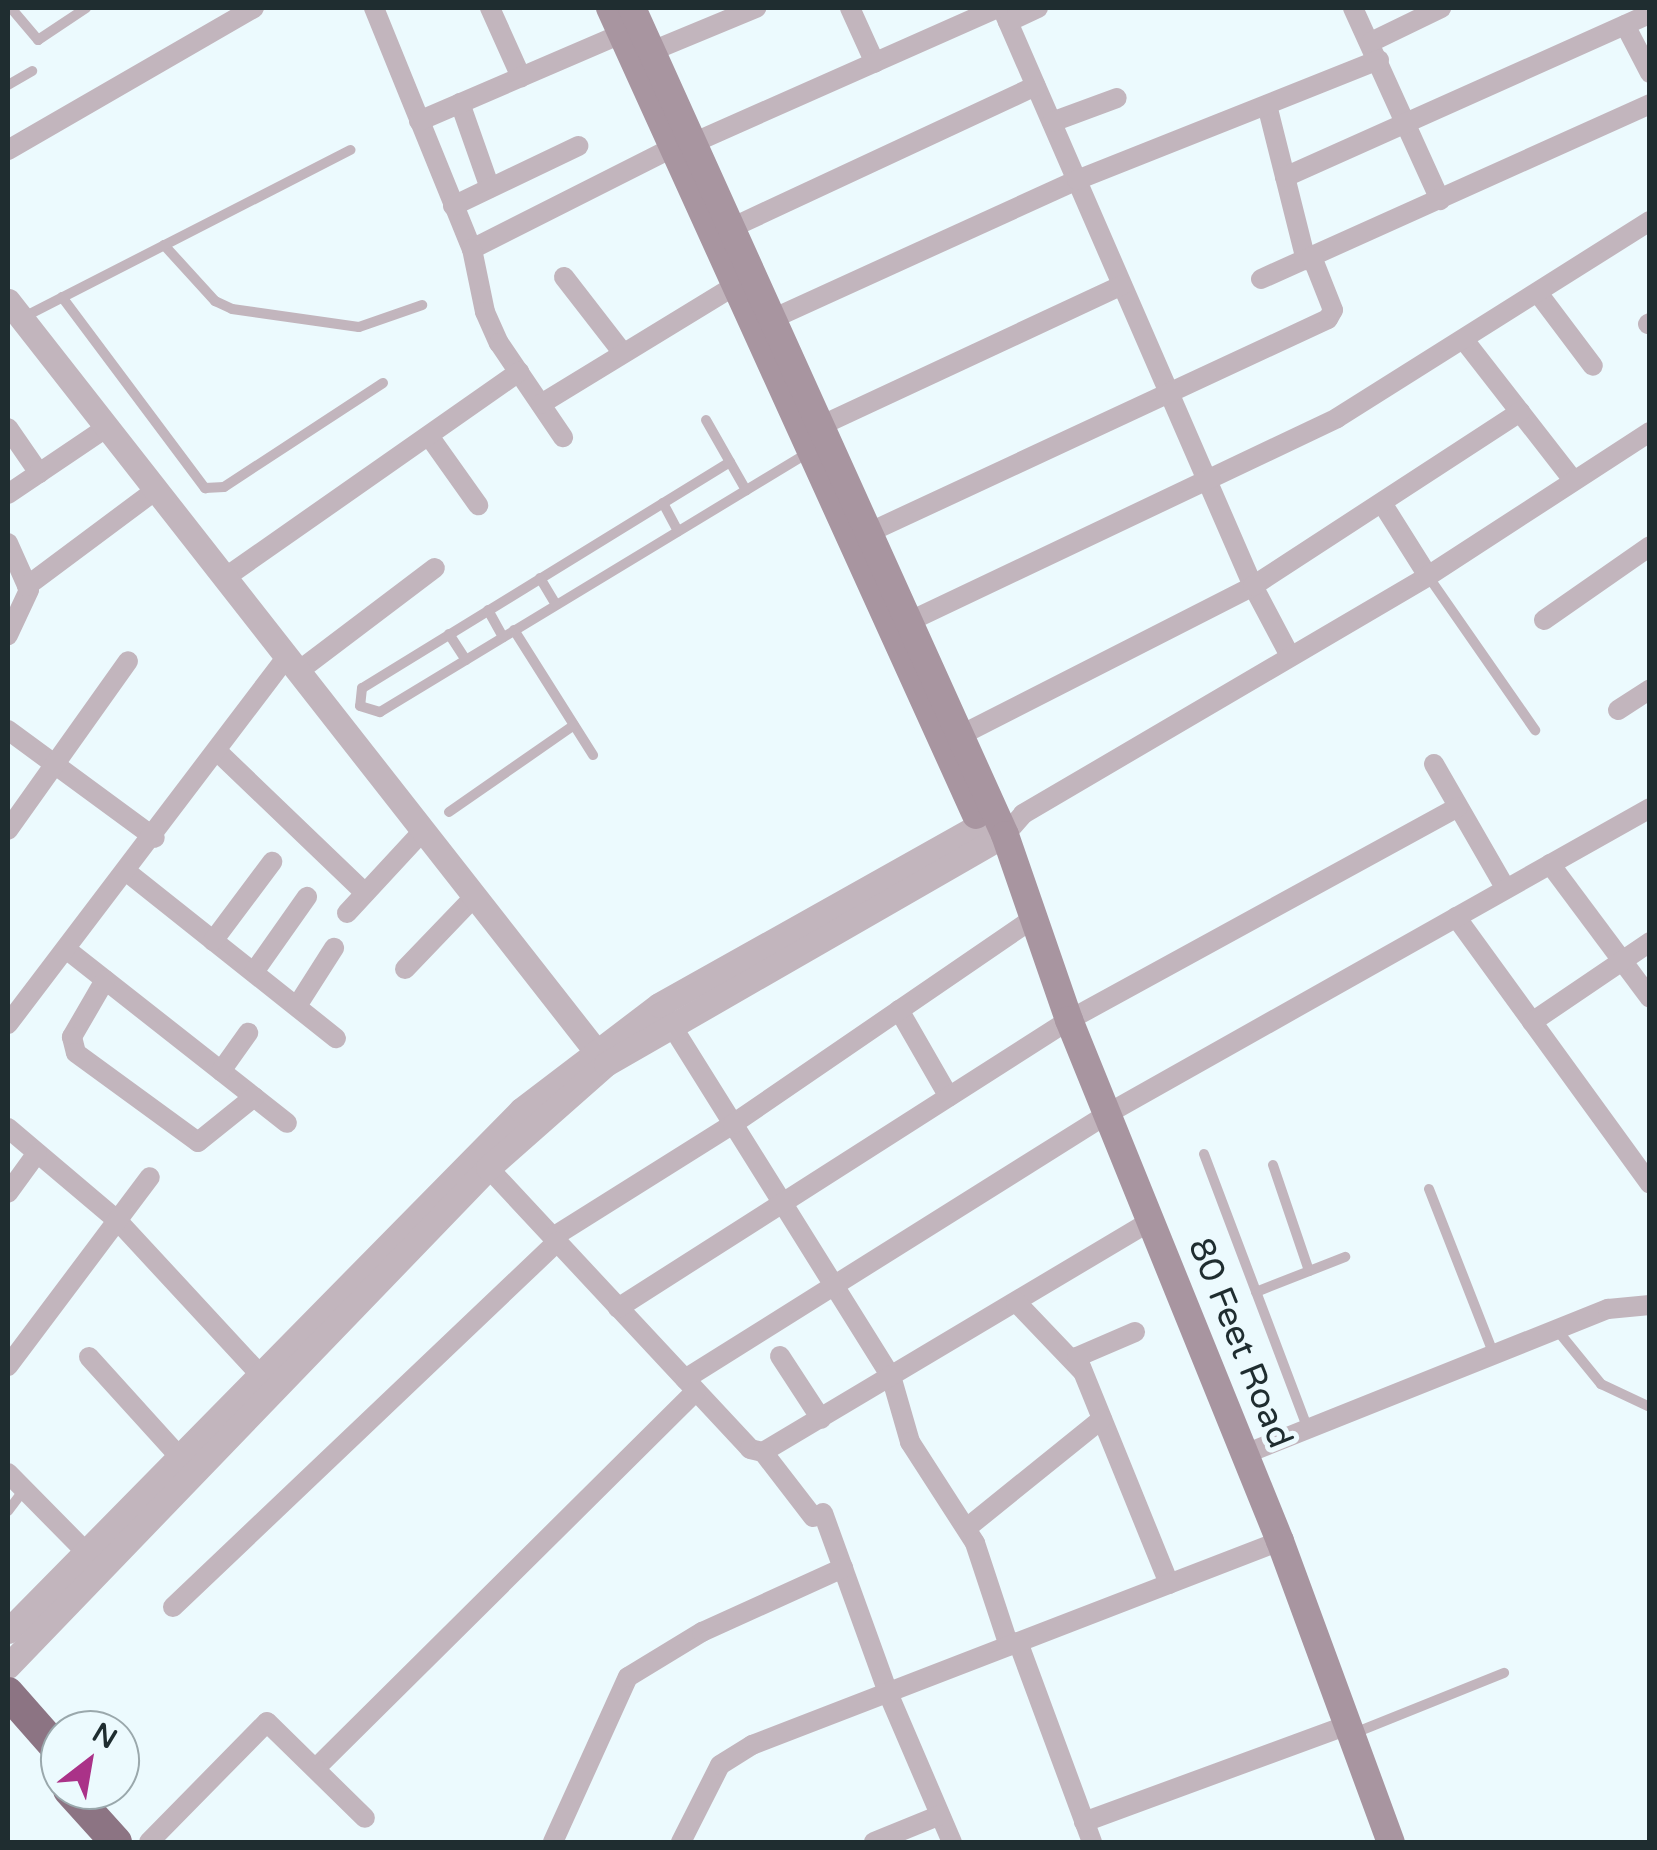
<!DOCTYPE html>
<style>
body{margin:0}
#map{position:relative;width:1657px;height:1850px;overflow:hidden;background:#ecfafe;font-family:"Varela Round",sans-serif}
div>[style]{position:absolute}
.service>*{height:10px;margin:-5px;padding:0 5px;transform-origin:5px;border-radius:5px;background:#c2b5bd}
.minor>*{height:20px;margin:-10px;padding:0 10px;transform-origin:10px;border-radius:10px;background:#c2b5bd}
.tertiary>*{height:25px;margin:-12.5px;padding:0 12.5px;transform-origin:12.5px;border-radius:12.5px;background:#c2b5bd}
.secondary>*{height:28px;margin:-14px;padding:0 14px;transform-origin:14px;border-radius:14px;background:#a895a0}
.trunk>*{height:32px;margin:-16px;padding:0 16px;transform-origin:16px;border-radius:16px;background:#8c7483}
span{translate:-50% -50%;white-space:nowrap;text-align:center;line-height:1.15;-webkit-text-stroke:10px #ecfafe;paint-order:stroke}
.street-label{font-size:35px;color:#1f2d30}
.frame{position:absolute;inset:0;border:10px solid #1f2d30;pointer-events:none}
.north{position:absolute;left:40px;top:1710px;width:100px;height:100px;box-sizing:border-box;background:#ecfafe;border:2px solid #9aa8ac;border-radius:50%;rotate:31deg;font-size:28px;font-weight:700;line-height:40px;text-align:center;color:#1f2d30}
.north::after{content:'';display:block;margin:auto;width:35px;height:45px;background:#aa3288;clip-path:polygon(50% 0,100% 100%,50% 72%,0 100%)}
</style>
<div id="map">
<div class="service">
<i style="left:11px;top:8px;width:42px;rotate:49.8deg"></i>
<i style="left:38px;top:40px;width:58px;rotate:-33.7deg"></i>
<i style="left:8px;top:85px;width:28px;rotate:-30deg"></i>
<i style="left:164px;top:245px;width:76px;rotate:47.7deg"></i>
<i style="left:215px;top:301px;width:19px;rotate:25deg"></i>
<i style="left:232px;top:309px;width:128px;rotate:8.1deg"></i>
<i style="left:359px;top:327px;width:67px;rotate:-19.2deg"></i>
<i style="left:62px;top:297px;width:239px;rotate:53.2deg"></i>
<i style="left:205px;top:488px;width:19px;rotate:-3deg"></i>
<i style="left:224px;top:487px;width:190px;rotate:-33.2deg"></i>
<i style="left:22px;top:318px;width:369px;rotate:-27.1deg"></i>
<i style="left:706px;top:420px;width:81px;rotate:60.3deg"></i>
<i style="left:730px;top:462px;width:432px;rotate:148.4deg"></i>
<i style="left:362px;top:688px;width:18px;rotate:96deg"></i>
<i style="left:360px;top:706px;width:21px;rotate:17deg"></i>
<i style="left:380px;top:712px;width:499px;rotate:-31.2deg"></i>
<i style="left:663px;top:503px;width:32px;rotate:62deg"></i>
<i style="left:1428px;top:576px;width:188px;rotate:55.2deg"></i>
<i style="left:540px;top:578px;width:31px;rotate:59deg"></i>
<i style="left:488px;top:610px;width:31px;rotate:61deg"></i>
<i style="left:514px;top:630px;width:148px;rotate:57.7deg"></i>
<i style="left:449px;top:634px;width:31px;rotate:57deg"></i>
<i style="left:449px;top:812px;width:152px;rotate:-34.8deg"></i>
<i style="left:1204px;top:1154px;width:294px;rotate:69.3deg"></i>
<i style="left:1273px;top:1165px;width:112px;rotate:71.2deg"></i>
<i style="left:1429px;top:1189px;width:178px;rotate:68.6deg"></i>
<i style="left:1256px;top:1292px;width:96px;rotate:-21.5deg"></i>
<i style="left:1557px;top:1330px;width:70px;rotate:50.8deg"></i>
<i style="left:1601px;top:1384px;width:54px;rotate:25.1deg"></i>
<i style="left:8px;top:1511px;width:26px;rotate:-53deg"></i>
<i style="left:1352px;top:1734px;width:164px;rotate:-21.9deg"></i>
</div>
<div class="minor">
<i style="left:374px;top:8px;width:260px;rotate:67.9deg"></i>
<i style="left:472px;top:249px;width:224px;rotate:-26.8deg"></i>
<i style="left:490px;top:8px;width:76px;rotate:65.8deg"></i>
<i style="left:850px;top:8px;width:60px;rotate:65.6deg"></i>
<i style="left:1002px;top:8px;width:630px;rotate:66.53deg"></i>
<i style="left:1253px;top:586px;width:79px;rotate:62.1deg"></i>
<i style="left:1353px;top:8px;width:211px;rotate:65.6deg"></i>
<i style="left:1008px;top:22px;width:33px;rotate:-25deg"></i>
<i style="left:1625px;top:25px;width:54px;rotate:62.5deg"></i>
<i style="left:1371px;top:42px;width:78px;rotate:-25.9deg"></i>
<i style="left:652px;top:51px;width:113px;rotate:-22.5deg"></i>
<i style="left:460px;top:103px;width:90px;rotate:70.6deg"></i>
<i style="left:1267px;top:105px;width:160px;rotate:75.9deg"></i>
<i style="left:419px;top:121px;width:233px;rotate:-23.3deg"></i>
<i style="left:1052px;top:122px;width:69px;rotate:-20.3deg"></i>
<i style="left:693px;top:143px;width:334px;rotate:-23.9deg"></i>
<i style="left:8px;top:150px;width:284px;rotate:-30deg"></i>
<i style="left:1285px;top:177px;width:400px;rotate:-24.1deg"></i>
<i style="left:453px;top:206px;width:139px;rotate:-25.6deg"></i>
<i style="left:731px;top:228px;width:336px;rotate:-25deg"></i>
<i style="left:472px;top:249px;width:64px;rotate:78.3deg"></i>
<i style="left:485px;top:312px;width:34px;rotate:66deg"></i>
<i style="left:499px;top:343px;width:114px;rotate:55.8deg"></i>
<i style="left:564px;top:277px;width:96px;rotate:52.2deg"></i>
<i style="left:1261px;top:279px;width:427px;rotate:-24.2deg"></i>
<i style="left:1538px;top:293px;width:91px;rotate:53deg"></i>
<i style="left:772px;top:319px;width:335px;rotate:-24.5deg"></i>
<i style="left:1077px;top:180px;width:325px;rotate:-21.7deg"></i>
<i style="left:1648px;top:324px;width:2px;rotate:-27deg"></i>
<i style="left:1464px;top:340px;width:177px;rotate:52.1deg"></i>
<i style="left:541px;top:404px;width:225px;rotate:-31.4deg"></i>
<i style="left:820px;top:426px;width:333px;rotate:-25deg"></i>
<i style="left:8px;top:428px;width:55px;rotate:55.4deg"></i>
<i style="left:429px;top:436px;width:85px;rotate:54.6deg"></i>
<i style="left:8px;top:494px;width:118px;rotate:-34deg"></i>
<i style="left:1382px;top:503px;width:86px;rotate:57.8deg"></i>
<i style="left:868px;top:533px;width:507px;rotate:-24.95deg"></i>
<i style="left:1328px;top:319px;width:10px;rotate:-61deg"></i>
<i style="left:1333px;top:310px;width:57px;rotate:-111.6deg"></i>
<i style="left:8px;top:543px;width:51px;rotate:65.9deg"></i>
<i style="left:29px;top:590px;width:50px;rotate:115deg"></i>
<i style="left:226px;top:577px;width:358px;rotate:-35deg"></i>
<i style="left:27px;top:586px;width:161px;rotate:-36.7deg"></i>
<i style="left:1544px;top:620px;width:129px;rotate:-34.9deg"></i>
<i style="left:908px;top:622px;width:475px;rotate:-25.4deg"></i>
<i style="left:1337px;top:418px;width:370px;rotate:-32.2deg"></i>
<i style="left:300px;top:670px;width:169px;rotate:-37.1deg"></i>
<i style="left:1618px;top:710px;width:38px;rotate:-33deg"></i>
<i style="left:8px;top:730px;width:182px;rotate:36.3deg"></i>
<i style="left:961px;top:735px;width:328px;rotate:-27deg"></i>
<i style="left:1253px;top:586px;width:319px;rotate:-33.1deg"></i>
<i style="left:217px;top:751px;width:205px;rotate:43.8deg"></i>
<i style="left:1434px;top:764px;width:144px;rotate:60.1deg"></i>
<i style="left:8px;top:830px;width:207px;rotate:-54.6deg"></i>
<i style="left:1005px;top:835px;width:28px;rotate:-49deg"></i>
<i style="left:1023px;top:814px;width:470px;rotate:-30.4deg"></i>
<i style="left:1428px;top:576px;width:265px;rotate:-33deg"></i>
<i style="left:1550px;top:864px;width:167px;rotate:53.3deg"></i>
<i style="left:127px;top:872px;width:267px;rotate:38.5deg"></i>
<i style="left:347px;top:913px;width:110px;rotate:-47.2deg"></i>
<i style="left:1456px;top:917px;width:330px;rotate:54deg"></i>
<i style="left:213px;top:941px;width:99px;rotate:-53.2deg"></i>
<i style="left:66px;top:949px;width:281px;rotate:38.2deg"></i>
<i style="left:405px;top:969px;width:100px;rotate:-46.2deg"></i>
<i style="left:254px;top:972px;width:92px;rotate:-54.8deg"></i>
<i style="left:105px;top:980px;width:66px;rotate:120.1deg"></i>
<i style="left:72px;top:1037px;width:16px;rotate:76deg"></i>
<i style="left:76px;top:1053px;width:151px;rotate:36.1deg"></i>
<i style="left:198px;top:1142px;width:72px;rotate:-38.8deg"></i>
<i style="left:297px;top:1006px;width:69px;rotate:-57.5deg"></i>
<i style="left:899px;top:1010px;width:100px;rotate:60.1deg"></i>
<i style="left:665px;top:1015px;width:426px;rotate:58deg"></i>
<i style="left:891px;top:1376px;width:69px;rotate:73.9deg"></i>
<i style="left:910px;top:1442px;width:120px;rotate:57.2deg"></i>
<i style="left:975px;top:1543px;width:108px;rotate:71.7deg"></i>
<i style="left:1532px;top:1022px;width:143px;rotate:-34.1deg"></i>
<i style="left:8px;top:1024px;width:462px;rotate:-52.8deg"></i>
<i style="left:221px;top:1071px;width:47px;rotate:-54.6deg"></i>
<i style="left:8px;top:1128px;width:143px;rotate:40.2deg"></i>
<i style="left:117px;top:1220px;width:224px;rotate:47.2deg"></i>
<i style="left:480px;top:1159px;width:396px;rotate:47deg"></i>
<i style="left:750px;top:1449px;width:13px;rotate:13deg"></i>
<i style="left:763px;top:1452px;width:451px;rotate:-30.8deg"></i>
<i style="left:8px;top:1193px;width:49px;rotate:-54.1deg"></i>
<i style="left:553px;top:1237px;width:213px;rotate:-32.1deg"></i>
<i style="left:733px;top:1124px;width:363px;rotate:-34.4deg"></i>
<i style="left:1016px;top:1302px;width:95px;rotate:46.3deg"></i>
<i style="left:618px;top:1308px;width:535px;rotate:-32.56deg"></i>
<i style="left:1069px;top:1020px;width:443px;rotate:-28.7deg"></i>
<i style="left:1135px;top:1332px;width:63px;rotate:156.7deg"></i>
<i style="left:1077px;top:1357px;width:245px;rotate:67.9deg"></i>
<i style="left:780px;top:1356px;width:75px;rotate:56.9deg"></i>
<i style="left:89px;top:1357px;width:147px;rotate:47.8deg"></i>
<i style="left:8px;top:1366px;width:236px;rotate:-53.1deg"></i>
<i style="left:685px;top:1379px;width:498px;rotate:-32.1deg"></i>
<i style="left:1107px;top:1114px;width:623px;rotate:-29.4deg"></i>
<i style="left:763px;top:1452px;width:82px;rotate:52.4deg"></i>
<i style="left:1245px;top:1454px;width:391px;rotate:-21.8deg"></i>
<i style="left:1608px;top:1309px;width:42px;rotate:-5.4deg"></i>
<i style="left:8px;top:1473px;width:112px;rotate:45.4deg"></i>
<i style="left:823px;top:1513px;width:191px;rotate:70.1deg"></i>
<i style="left:888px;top:1693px;width:162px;rotate:66.8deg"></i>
<i style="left:968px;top:1527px;width:172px;rotate:-38.9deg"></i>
<i style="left:173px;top:1607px;width:530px;rotate:-43.55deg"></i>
<i style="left:1018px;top:1642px;width:213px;rotate:69.7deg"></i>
<i style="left:316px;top:1768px;width:535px;rotate:-44.77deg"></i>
<i style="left:1084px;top:1822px;width:280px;rotate:-20.2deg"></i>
<i style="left:149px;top:1842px;width:168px;rotate:-45.5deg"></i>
<i style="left:267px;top:1722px;width:137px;rotate:44.4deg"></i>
<i style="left:553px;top:1842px;width:181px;rotate:-65.6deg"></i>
<i style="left:628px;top:1677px;width:87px;rotate:-31.3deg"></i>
<i style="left:702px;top:1632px;width:155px;rotate:-24.4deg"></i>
<i style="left:681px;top:1842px;width:86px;rotate:-63.1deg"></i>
<i style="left:720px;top:1765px;width:38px;rotate:-32deg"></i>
<i style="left:752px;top:1745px;width:566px;rotate:-21.12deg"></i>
<i style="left:874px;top:1842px;width:71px;rotate:-22.2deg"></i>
</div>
<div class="tertiary">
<i style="left:8px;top:301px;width:964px;rotate:51.91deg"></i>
<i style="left:8px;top:1631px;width:731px;rotate:-45.44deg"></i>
<i style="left:521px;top:1110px;width:173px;rotate:-37.3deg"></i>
<i style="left:659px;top:1005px;width:386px;rotate:-29.3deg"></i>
<i style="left:8px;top:1666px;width:692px;rotate:-46.05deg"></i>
<i style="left:488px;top:1168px;width:157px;rotate:-41.4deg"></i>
<i style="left:606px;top:1064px;width:460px;rotate:-29.9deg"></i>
</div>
<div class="secondary">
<i style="left:610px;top:8px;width:886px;rotate:65.6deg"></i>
<i style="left:632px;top:8px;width:907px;rotate:65.72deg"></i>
<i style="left:1005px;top:835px;width:196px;rotate:70.9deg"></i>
<i style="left:1069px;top:1020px;width:562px;rotate:67.95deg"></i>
<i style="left:1280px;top:1541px;width:321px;rotate:69.8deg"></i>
</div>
<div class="trunk">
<i style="left:8px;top:1693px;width:79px;rotate:48.6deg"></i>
<i style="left:69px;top:1790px;width:70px;rotate:47.9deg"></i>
</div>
<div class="street-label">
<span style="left:1240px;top:1343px;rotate:68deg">80 Feet Road</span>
</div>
<div class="frame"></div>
<div class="north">N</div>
</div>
